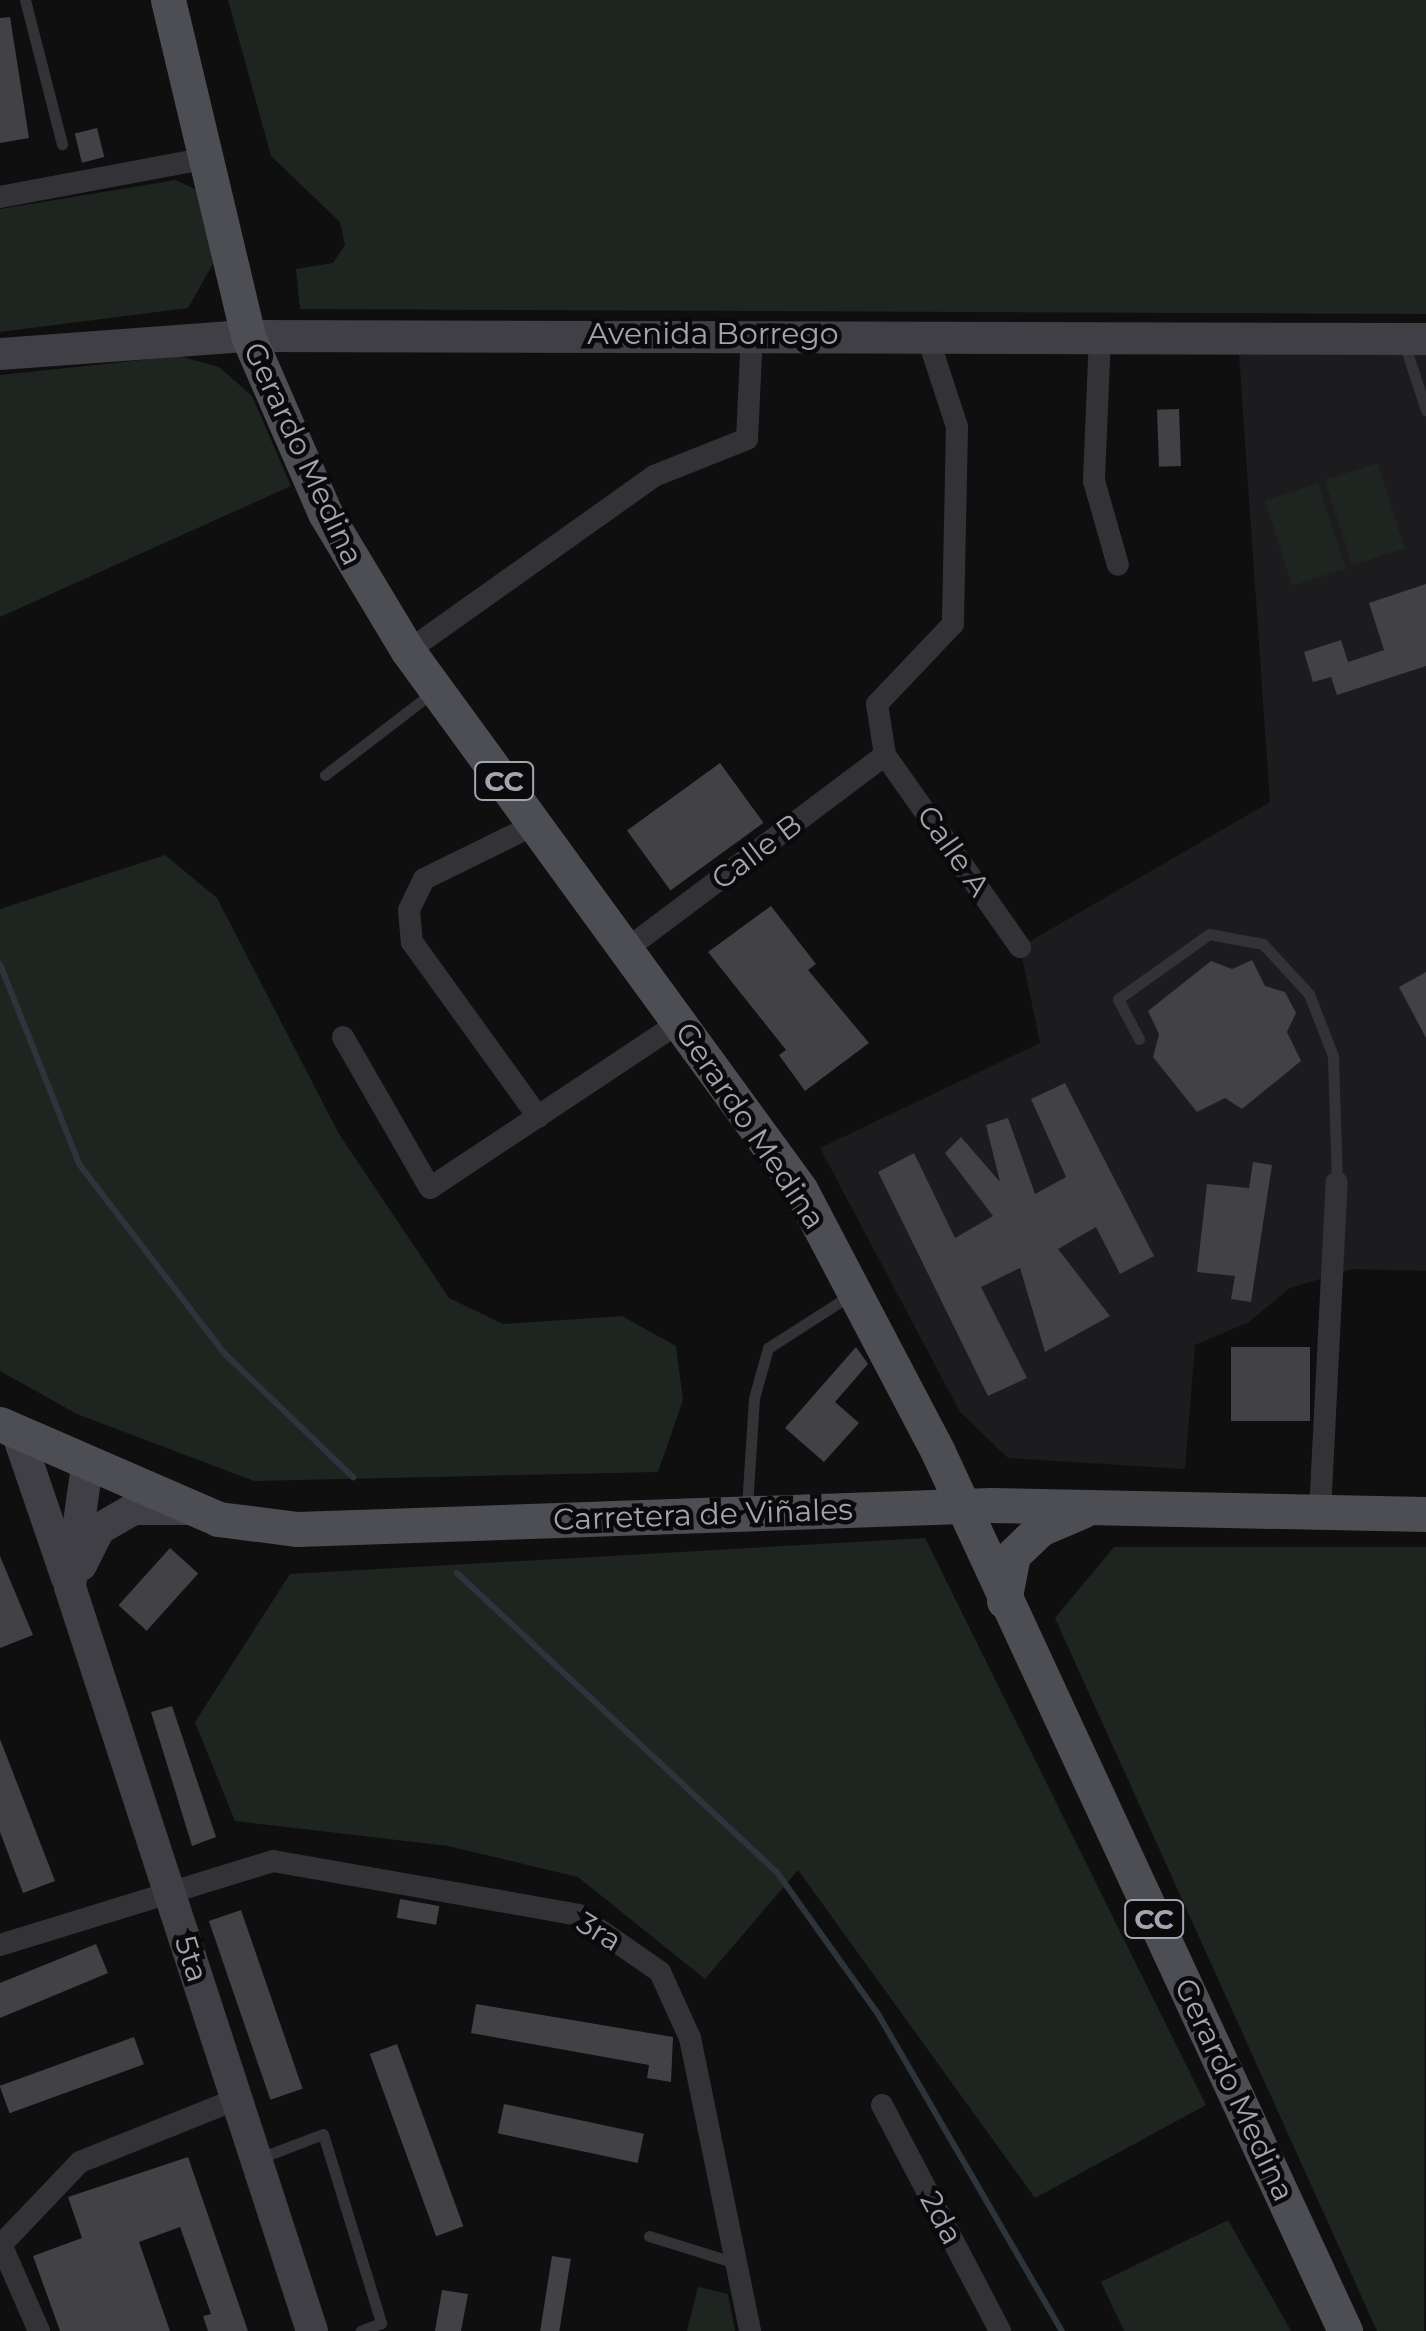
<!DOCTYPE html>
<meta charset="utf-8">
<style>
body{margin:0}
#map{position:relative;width:1426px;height:2331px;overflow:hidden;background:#0f0f10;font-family:Montserrat,sans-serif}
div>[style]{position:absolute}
.built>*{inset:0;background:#1c1b1d}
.green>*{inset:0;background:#1e241f;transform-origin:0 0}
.stream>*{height:6px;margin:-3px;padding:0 3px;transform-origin:3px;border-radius:3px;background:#2e343c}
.building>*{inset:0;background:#414146;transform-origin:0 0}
.lane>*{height:11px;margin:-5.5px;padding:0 5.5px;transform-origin:5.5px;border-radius:5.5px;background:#333337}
.street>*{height:22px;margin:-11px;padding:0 11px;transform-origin:11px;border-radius:11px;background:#333337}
.secondary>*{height:32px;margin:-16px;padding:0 16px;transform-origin:16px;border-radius:16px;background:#3f3f45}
.primary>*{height:35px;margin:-17.5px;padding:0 17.5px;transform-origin:17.5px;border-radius:17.5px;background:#4d4d54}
span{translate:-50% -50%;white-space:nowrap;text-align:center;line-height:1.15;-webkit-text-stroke:9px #0a0a0b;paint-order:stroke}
.shield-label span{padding:2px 8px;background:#0a0a0b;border:2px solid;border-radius:8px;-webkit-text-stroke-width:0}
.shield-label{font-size:28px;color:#a2a4b0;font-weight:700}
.street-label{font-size:30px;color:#a2a4b0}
</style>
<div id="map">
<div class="built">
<i style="clip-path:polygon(1239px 355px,1426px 355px,1426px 1271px,1353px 1269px,1290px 1288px,1249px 1322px,1195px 1345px,1185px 1469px,1008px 1458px,960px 1412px,820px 1148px,1040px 1043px,1020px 947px,1270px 802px)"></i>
</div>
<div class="green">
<i style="clip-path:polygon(228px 0,1426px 0,1426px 314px,300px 309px,296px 269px,333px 263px,345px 245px,340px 222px,271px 156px)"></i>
<i style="clip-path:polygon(176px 180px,197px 190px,213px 264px,188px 308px,0 332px,0 209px)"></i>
<i style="clip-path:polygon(179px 356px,219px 367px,252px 396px,291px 486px,0 617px,0 375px)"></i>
<i style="left:1377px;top:463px;width:90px;height:55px;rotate:72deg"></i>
<i style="left:1318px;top:483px;width:90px;height:56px;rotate:72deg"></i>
<i style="clip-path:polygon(165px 855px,217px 898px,339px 1134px,449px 1298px,503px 1324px,622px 1316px,676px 1346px,683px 1400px,658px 1472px,254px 1481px,77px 1414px,0 1371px,0 909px)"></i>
<i style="clip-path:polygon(925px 1538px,1206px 2105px,1035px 2198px,798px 1870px,705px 1979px,578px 1877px,448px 1846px,235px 1821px,195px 1722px,290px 1574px)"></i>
<i style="clip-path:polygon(1114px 1547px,1426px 1547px,1424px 2331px,1377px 2331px,1055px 1618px)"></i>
<i style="clip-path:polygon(1228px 2220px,1291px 2331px,1124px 2331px,1101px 2282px)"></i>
<i style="clip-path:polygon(698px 2287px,728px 2294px,735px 2331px,687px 2331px)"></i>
</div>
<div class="stream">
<i style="left:0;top:964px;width:215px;rotate:68.4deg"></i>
<i style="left:79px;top:1164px;width:240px;rotate:52.5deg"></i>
<i style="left:225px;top:1354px;width:178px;rotate:43.9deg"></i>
<i style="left:457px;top:1573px;width:437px;rotate:43.1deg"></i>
<i style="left:776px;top:1871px;width:176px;rotate:54.5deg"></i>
<i style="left:878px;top:2014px;width:367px;rotate:59.9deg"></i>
</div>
<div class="building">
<i style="clip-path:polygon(10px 17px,29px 138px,0 143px,0 18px)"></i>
<i style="left:97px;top:128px;width:30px;height:23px;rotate:76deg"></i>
<i style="left:1179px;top:409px;width:57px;height:22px;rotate:88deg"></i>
<i style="clip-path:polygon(1426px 584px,1426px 666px,1337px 695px,1331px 677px,1313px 682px,1304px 652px,1341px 640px,1348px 662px,1384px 650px,1369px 603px)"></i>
<i style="left:720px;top:763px;width:74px;height:115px;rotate:54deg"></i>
<i style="clip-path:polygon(771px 906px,816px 964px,808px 970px,869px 1043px,805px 1091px,779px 1055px,786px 1050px,708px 952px)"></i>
<i style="clip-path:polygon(1252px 960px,1265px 986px,1285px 992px,1296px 1013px,1287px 1032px,1301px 1061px,1242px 1109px,1225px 1098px,1197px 1112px,1153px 1057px,1159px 1034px,1148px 1011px,1211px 961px,1232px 969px)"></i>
<i style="clip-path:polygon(1426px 972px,1426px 1038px,1399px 987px)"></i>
<i style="clip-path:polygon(1065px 1083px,1154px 1256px,1120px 1274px,1096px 1227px,1058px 1249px,1110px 1316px,1045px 1352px,1020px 1268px,981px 1287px,1027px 1378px,988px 1396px,878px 1172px,914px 1153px,955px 1238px,993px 1216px,945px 1153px,961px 1137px,1000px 1182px,986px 1125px,1008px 1118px,1035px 1194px,1066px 1177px,1031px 1099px)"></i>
<i style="clip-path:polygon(1253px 1162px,1272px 1165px,1251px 1302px,1231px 1299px,1235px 1276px,1197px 1272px,1207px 1184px,1249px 1188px)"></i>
<i style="clip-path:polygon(856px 1347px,868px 1364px,835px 1402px,859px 1423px,824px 1462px,785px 1428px)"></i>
<i style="left:1310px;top:1347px;width:74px;height:79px;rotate:90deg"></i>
<i style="left:170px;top:1548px;width:38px;height:77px;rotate:42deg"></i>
<i style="clip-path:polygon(0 1556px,33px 1635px,0 1648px)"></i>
<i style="clip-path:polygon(172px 1706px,216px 1837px,192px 1846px,151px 1712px)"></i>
<i style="clip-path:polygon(0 1739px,55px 1881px,23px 1893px,0 1832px)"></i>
<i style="left:400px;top:1899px;width:40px;height:19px;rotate:10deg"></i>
<i style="left:241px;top:1910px;width:189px;height:34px;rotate:71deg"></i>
<i style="clip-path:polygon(96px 1944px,108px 1973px,0 2018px,0 1983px)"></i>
<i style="clip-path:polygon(476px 2004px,673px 2037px,671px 2082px,647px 2078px,649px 2065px,471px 2033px)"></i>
<i style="left:134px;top:2037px;width:29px;height:143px;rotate:70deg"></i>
<i style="left:397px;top:2044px;width:194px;height:29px;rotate:70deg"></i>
<i style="left:504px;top:2104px;width:143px;height:30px;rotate:12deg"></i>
<i style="clip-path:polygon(188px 2157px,248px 2331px,208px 2331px,203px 2316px,211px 2314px,180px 2227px,139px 2242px,170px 2331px,60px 2331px,33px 2256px,82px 2238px,68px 2197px)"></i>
<i style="left:552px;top:2256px;width:19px;height:76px;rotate:9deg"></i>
<i style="clip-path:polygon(442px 2290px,468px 2294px,461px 2331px,435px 2331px)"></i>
</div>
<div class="lane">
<i style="left:25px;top:0;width:149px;rotate:75.6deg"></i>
<i style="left:1404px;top:343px;width:71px;rotate:71.8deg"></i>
<i style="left:325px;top:775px;width:136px;rotate:-37.5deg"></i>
<i style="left:1139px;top:1039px;width:45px;rotate:-117.7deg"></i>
<i style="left:1118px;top:999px;width:112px;rotate:-35.5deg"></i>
<i style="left:1209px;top:934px;width:55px;rotate:10.5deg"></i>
<i style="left:1263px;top:944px;width:68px;rotate:47.4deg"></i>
<i style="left:1309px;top:994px;width:66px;rotate:68.8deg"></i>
<i style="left:1333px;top:1056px;width:126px;rotate:88.2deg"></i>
<i style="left:747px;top:1507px;width:109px;rotate:-86.3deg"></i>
<i style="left:754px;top:1398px;width:52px;rotate:-74.4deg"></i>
<i style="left:768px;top:1348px;width:96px;rotate:-32.7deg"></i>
<i style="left:260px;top:2158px;width:67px;rotate:-20.9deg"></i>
<i style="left:323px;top:2134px;width:198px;rotate:72.9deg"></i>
<i style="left:381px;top:2323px;width:22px;rotate:159deg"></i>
<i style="left:649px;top:2236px;width:91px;rotate:17.2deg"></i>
</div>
<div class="street">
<i style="left:0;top:197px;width:207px;rotate:-10.6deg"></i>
<i style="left:927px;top:335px;width:97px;rotate:71.9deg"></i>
<i style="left:957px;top:427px;width:197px;rotate:91.2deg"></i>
<i style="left:953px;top:624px;width:110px;rotate:133.5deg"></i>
<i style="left:877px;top:704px;width:52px;rotate:81.1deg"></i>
<i style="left:885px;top:755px;width:235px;rotate:54.9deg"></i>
<i style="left:1100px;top:336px;width:145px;rotate:92.4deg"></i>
<i style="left:1094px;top:481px;width:87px;rotate:74.1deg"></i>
<i style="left:408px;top:651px;width:302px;rotate:-35.4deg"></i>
<i style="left:654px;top:476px;width:100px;rotate:-21.7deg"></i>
<i style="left:747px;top:439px;width:106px;rotate:-87.3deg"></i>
<i style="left:536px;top:824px;width:125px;rotate:153.8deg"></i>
<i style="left:424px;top:879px;width:34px;rotate:116deg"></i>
<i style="left:409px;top:910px;width:32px;rotate:85deg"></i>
<i style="left:412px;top:942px;width:216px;rotate:54.2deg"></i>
<i style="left:628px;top:948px;width:321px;rotate:-36.9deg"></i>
<i style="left:343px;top:1037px;width:174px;rotate:60.1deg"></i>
<i style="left:430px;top:1188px;width:300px;rotate:-33.6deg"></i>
<i style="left:1320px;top:1512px;width:330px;rotate:-87.1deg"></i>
<i style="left:0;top:1945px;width:286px;rotate:-17.1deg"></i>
<i style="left:273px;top:1861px;width:310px;rotate:10deg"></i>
<i style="left:578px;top:1915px;width:100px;rotate:34.8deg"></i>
<i style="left:660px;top:1972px;width:72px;rotate:65.6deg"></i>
<i style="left:690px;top:2038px;width:299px;rotate:78.4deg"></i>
<i style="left:882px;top:2105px;width:255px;rotate:62.4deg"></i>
<i style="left:0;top:2242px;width:97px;rotate:66.3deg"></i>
<i style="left:0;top:2246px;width:116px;rotate:-46.4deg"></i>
<i style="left:80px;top:2162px;width:169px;rotate:-21.9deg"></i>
</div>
<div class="secondary">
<i style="left:0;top:354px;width:249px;rotate:-4.2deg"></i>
<i style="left:248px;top:336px;width:1178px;rotate:0.15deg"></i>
<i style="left:17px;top:1432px;width:154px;rotate:71.1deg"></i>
<i style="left:87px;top:1466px;width:122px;rotate:98deg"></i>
<i style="left:70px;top:1587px;width:782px;rotate:71.98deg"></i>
<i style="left:81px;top:1565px;width:40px;rotate:-63.4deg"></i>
<i style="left:99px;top:1529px;width:39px;rotate:-30deg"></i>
<i style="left:133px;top:1509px;width:55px"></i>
</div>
<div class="primary">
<i style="left:168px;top:0;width:345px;rotate:76.6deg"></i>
<i style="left:248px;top:336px;width:193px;rotate:66.5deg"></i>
<i style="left:325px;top:513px;width:161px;rotate:59deg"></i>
<i style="left:408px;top:651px;width:666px;rotate:53.92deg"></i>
<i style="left:800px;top:1189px;width:297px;rotate:62.3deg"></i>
<i style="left:938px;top:1452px;width:969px;rotate:65.15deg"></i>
<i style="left:0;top:1424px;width:238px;rotate:23.5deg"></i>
<i style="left:218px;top:1519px;width:80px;rotate:7.2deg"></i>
<i style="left:297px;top:1529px;width:694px;rotate:-1.98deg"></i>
<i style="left:991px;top:1505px;width:435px;rotate:1.2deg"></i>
<i style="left:1004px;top:1601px;width:47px;rotate:-78.9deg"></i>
<i style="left:1013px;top:1555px;width:37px;rotate:-44deg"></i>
<i style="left:1040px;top:1529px;width:46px;rotate:-23.2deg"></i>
</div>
<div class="shield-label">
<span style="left:504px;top:781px">CC</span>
<span style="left:1154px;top:1919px">CC</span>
</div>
<div class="street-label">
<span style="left:713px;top:334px">Avenida Borrego</span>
<span style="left:303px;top:454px;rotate:65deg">Gerardo Medina</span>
<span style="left:953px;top:851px;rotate:55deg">Calle A</span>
<span style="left:757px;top:852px;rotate:-37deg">Calle B</span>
<span style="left:750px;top:1126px;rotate:56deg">Gerardo Medina</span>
<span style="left:703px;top:1515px;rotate:-2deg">Carretera de Viñales</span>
<span style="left:599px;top:1932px;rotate:31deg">3ra</span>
<span style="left:191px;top:1959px;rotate:72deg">5ta</span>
<span style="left:1234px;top:2090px;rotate:65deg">Gerardo Medina</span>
<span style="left:941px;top:2218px;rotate:62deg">2da</span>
</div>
</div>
